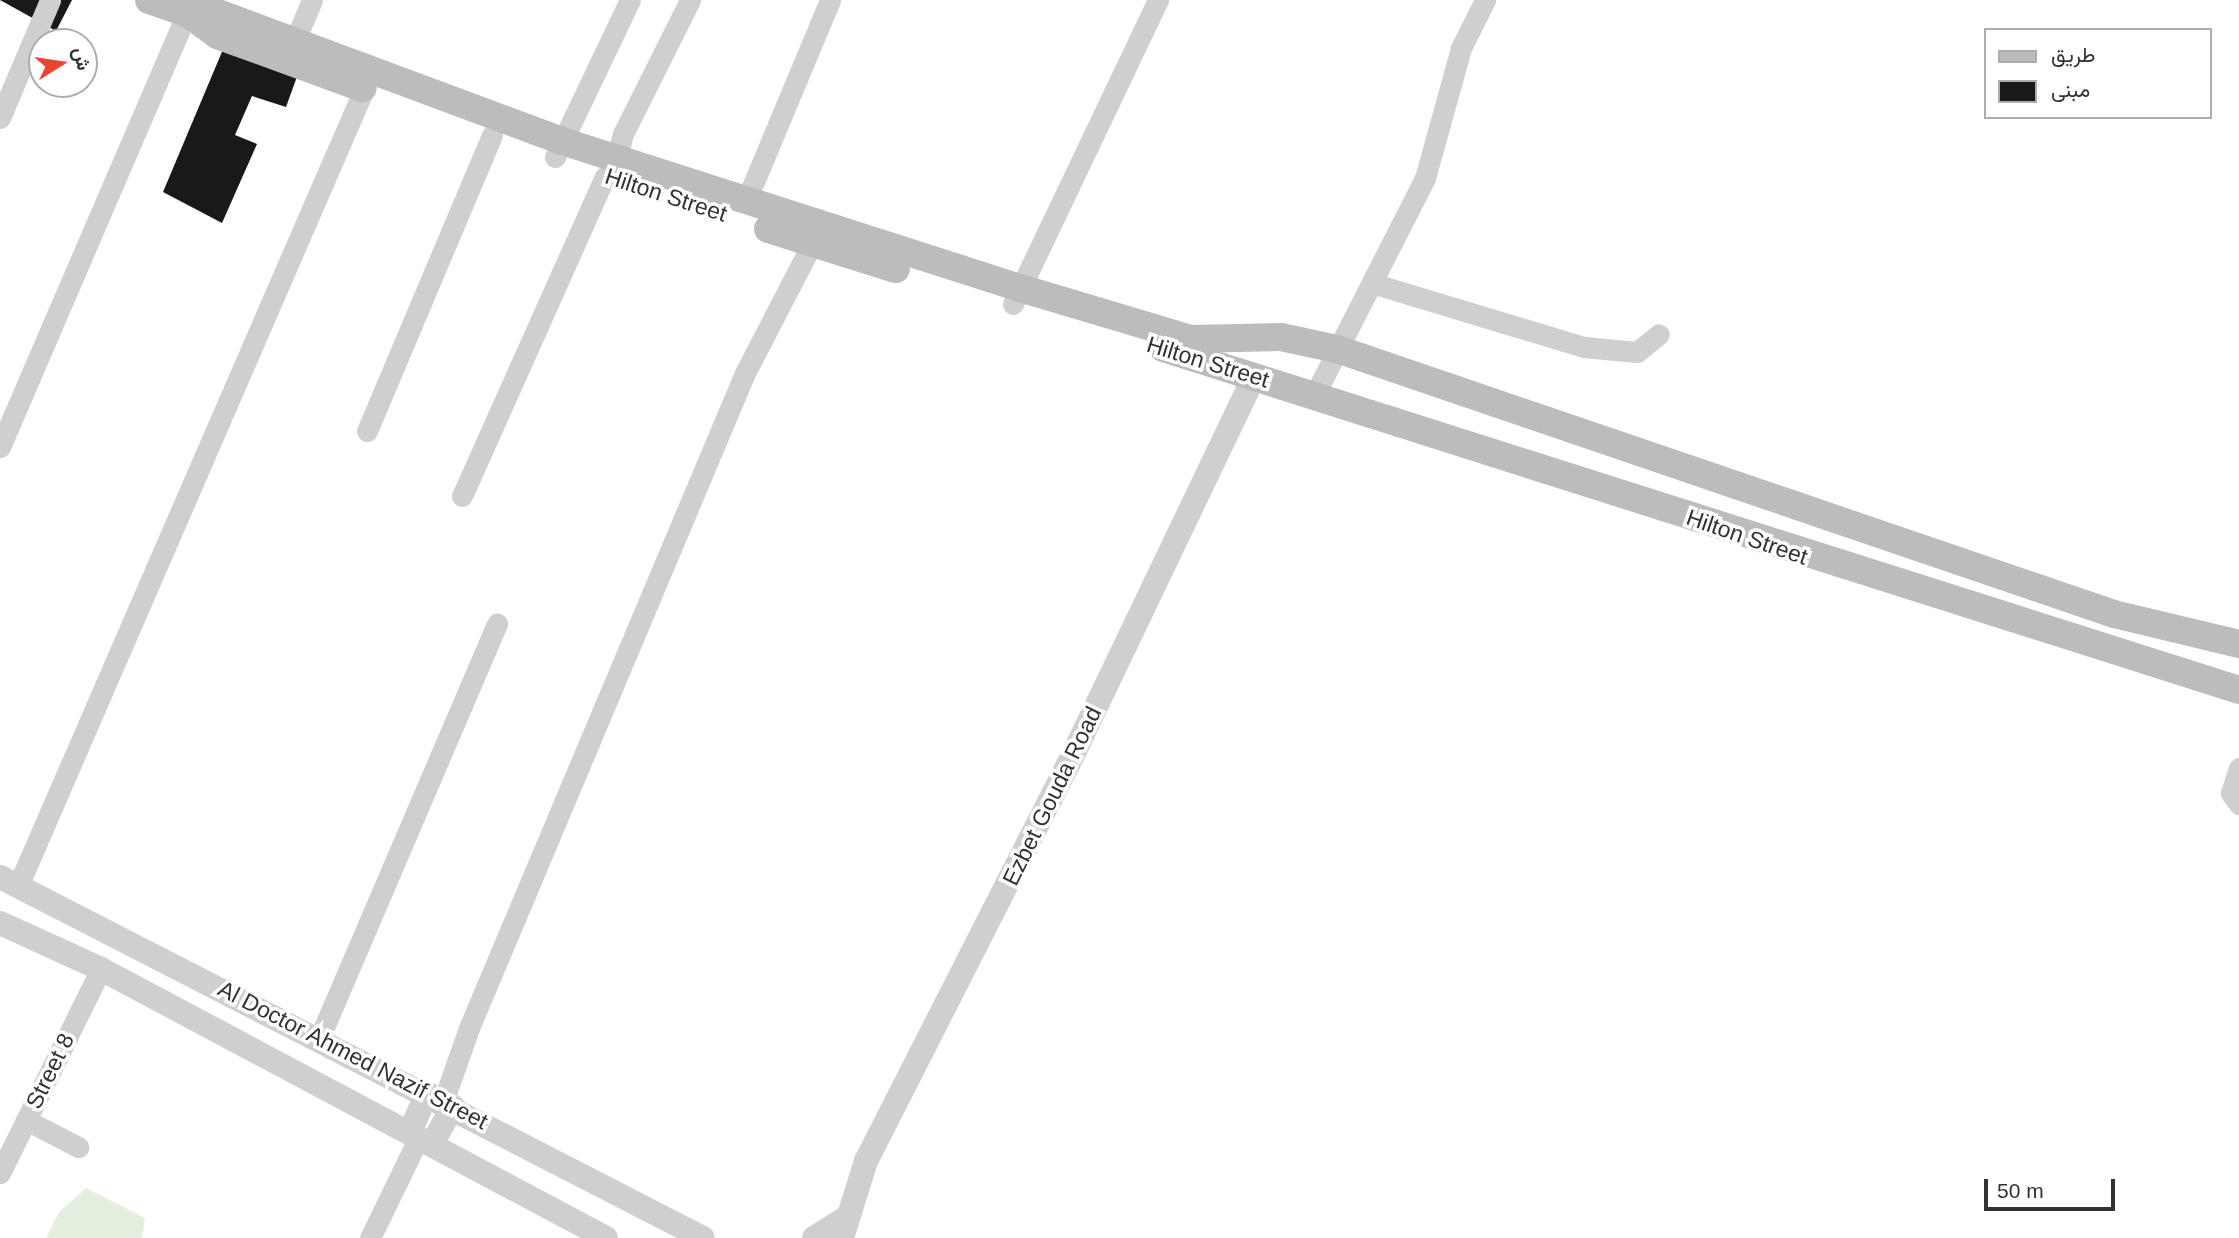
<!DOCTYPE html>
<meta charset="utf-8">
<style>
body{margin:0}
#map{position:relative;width:2239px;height:1238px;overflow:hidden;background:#fff;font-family:Arial,Vazirmatn,sans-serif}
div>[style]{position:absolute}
.green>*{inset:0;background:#e5efe0}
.building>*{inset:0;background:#191919}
.minor>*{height:21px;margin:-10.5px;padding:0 10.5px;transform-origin:10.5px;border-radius:10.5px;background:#cfcfcf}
.tertiary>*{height:24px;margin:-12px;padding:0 12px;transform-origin:12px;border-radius:12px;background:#cfcfcf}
.secondary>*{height:28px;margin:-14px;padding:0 14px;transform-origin:14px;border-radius:14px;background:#bcbcbc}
span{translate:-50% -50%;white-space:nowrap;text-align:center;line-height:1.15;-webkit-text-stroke:7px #fff;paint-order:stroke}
.street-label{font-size:23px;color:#323232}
.legend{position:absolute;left:1984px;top:28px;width:228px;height:91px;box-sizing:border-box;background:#fff;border:2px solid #adadad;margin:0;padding:9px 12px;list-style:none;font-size:21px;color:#323232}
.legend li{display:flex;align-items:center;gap:14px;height:35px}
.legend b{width:35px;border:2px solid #adadad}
.north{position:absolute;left:28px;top:28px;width:70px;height:70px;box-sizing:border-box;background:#fff;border:2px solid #adadad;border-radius:50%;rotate:78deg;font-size:19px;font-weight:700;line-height:28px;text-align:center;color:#323232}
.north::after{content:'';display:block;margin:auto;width:24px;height:32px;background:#ec4431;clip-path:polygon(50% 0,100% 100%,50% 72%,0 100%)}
.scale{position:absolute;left:1984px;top:1179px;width:131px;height:32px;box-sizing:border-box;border:4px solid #323232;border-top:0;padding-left:9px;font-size:21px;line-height:24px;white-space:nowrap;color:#323232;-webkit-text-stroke:5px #fff;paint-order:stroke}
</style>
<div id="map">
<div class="green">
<i style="clip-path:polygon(86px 1188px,145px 1218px,142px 1238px,46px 1238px,59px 1212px)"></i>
</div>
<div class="building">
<i style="clip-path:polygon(0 0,72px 0,56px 31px)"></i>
<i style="clip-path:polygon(224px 47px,298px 74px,286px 107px,252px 96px,235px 135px,257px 144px,222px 223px,163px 192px)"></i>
</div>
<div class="minor">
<i style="left:289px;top:55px;width:60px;rotate:-67.3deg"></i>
<i style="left:0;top:118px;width:128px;rotate:-67deg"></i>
<i style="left:555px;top:157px;width:174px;rotate:-64.5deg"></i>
<i style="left:617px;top:159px;width:26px;rotate:-77deg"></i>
<i style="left:623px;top:134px;width:150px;rotate:-63.4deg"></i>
<i style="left:746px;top:201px;width:218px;rotate:-67.3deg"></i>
<i style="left:1375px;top:284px;width:218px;rotate:16.8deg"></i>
<i style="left:1584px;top:347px;width:53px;rotate:5.4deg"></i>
<i style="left:1637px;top:352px;width:28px;rotate:-39deg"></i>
<i style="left:1013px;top:304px;width:337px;rotate:-64.5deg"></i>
<i style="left:1315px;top:394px;width:242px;rotate:-63deg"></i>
<i style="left:1425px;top:178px;width:135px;rotate:-74.5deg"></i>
<i style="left:1461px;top:48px;width:54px;rotate:-63.4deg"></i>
<i style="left:367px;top:431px;width:321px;rotate:-67.1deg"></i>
<i style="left:0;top:447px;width:473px;rotate:-66.7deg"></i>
<i style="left:462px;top:496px;width:350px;rotate:-65.9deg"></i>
<i style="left:2239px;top:768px;width:26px;rotate:108deg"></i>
<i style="left:2231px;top:793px;width:14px;rotate:54deg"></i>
<i style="left:18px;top:886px;width:869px;rotate:-66.53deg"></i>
<i style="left:319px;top:1039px;width:452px;rotate:-66.8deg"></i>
<i style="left:443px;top:1102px;width:78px;rotate:-70.6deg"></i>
<i style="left:469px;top:1028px;width:711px;rotate:-67.15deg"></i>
<i style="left:745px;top:373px;width:145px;rotate:-62.6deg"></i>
<i style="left:26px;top:1120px;width:59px;rotate:27.4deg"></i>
<i style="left:0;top:1173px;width:228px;rotate:-63.7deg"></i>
<i style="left:370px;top:1238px;width:112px;rotate:-64.1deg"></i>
</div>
<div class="tertiary">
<i style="left:0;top:877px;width:790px;rotate:27.18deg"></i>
<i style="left:0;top:923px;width:111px;rotate:24.5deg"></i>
<i style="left:101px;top:969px;width:572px;rotate:28.04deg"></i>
<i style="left:410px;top:1132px;width:43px;rotate:-66.4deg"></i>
<i style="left:432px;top:1144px;width:43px;rotate:-61.1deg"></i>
<i style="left:814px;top:1238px;width:41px;rotate:-32.2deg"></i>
<i style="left:842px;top:1238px;width:81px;rotate:-72.7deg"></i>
<i style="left:866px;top:1161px;width:447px;rotate:-63deg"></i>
<i style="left:1069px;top:763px;width:430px;rotate:-64.4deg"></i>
</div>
<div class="secondary">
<i style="left:149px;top:0;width:40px;rotate:18.9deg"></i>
<i style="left:187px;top:13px;width:31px"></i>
<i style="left:218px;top:13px;width:367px;rotate:20.4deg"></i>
<i style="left:562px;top:141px;width:481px;rotate:17.8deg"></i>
<i style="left:1020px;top:288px;width:178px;rotate:16.6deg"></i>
<i style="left:1191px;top:339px;width:90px;rotate:-1.3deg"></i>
<i style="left:1281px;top:337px;width:57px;rotate:12.1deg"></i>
<i style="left:1337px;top:349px;width:821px;rotate:18.83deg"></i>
<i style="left:2114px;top:614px;width:129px;rotate:13.5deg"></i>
<i style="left:187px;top:13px;width:37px;rotate:36deg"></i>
<i style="left:217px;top:35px;width:155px;rotate:20deg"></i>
<i style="left:768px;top:229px;width:134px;rotate:17.4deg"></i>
<i style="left:1163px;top:348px;width:1129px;rotate:17.63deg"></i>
</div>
<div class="street-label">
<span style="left:666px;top:195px;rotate:18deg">Hilton Street</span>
<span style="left:1208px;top:362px;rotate:17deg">Hilton Street</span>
<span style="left:1747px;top:537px;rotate:19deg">Hilton Street</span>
<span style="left:1052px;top:796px;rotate:-64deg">Ezbet Gouda Road</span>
<span style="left:353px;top:1055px;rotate:27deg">Al Doctor Ahmed Nazif Street</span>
<span style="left:50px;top:1071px;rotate:-64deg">Street 8</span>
</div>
<ul class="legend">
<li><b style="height:9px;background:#bcbcbc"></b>طريق</li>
<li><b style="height:19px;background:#191919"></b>مبنى</li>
</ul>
<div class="north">ش</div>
<div class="scale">50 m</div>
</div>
